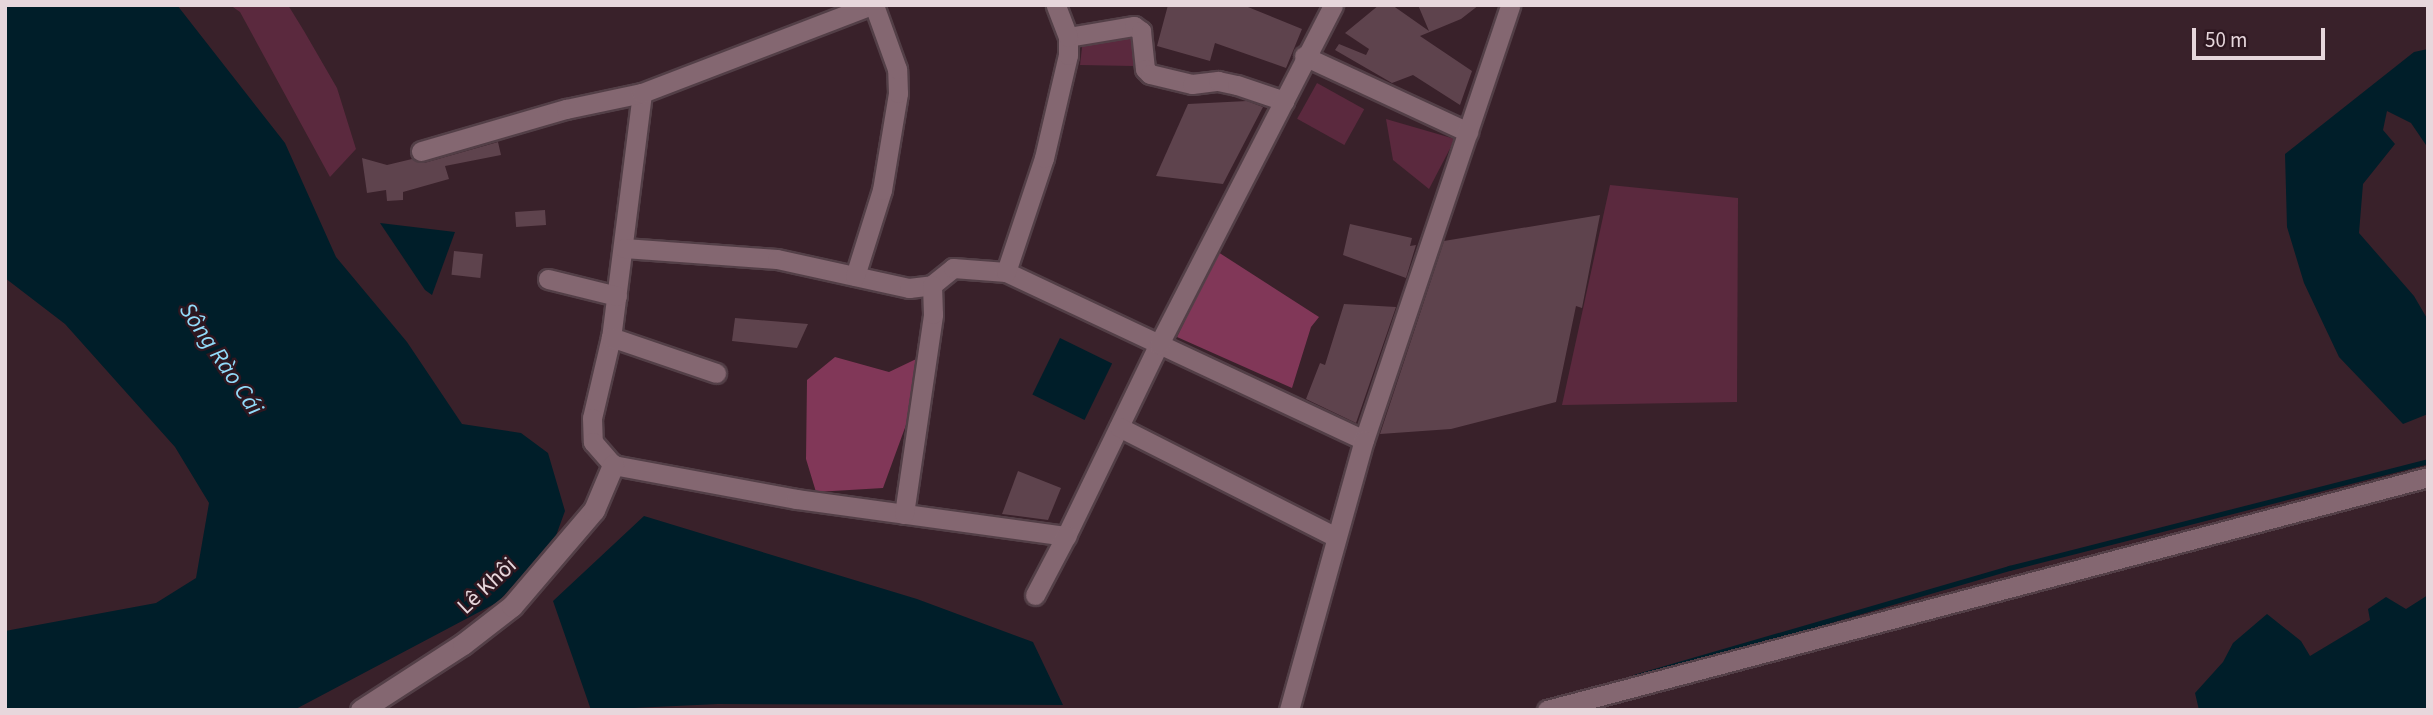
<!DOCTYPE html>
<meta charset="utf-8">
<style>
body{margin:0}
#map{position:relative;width:2433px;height:715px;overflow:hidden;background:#39212a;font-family:"Source Sans 3",sans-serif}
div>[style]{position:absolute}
.green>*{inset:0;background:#5b293e;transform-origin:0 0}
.forest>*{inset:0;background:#813758}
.water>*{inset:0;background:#001e29;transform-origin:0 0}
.stream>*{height:5px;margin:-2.5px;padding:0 2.5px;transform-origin:2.5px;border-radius:2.5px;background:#001e29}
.building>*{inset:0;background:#5e434d;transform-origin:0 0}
.roads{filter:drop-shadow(2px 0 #533f47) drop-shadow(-2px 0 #533f47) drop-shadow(0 2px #533f47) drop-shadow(0 -2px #533f47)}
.minor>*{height:19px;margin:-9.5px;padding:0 9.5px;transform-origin:9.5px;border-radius:9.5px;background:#846771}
.tertiary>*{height:21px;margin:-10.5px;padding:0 10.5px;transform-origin:10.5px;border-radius:10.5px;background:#846771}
span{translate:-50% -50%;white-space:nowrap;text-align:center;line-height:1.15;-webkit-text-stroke:5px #2e1720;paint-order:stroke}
.street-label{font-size:23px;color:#e7d7dc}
.water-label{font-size:24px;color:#92dbf9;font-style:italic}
.frame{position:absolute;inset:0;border:7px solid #e7d7dc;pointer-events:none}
.scale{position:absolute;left:2192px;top:28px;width:133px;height:32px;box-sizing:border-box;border:4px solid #e7d7dc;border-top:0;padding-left:9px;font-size:21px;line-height:24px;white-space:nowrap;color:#e7d7dc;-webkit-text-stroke:5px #2e1720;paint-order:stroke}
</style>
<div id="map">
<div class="green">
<i style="clip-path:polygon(230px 5px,288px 5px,304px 31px,337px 88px,356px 149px,330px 177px,240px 12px)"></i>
<i style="clip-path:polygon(1134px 33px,1133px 66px,1080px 65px,1083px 39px)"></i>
<i style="left:1317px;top:83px;width:54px;height:41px;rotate:29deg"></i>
<i style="clip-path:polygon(1386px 119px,1455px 139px,1429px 189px,1393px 160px)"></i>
<i style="clip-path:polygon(1610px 185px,1738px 198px,1737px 402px,1562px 405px)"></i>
</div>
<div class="forest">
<i style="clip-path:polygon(1218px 252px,1319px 317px,1311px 327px,1292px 388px,1177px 337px)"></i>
<i style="clip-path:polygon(933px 351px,883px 488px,816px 492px,806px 459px,807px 380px,835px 357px,889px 372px)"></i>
</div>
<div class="water">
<i style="clip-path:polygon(5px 5px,177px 5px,285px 143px,336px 257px,407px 342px,462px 424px,521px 433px,548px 453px,565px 511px,554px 541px,498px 602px,294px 710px,5px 710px,5px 631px,156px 603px,196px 578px,209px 503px,175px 447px,65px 324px,5px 278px)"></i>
<i style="clip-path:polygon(2428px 49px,2428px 148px,2411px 123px,2387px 111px,2383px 130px,2395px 144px,2363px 184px,2359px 233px,2414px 296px,2428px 320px,2428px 414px,2403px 424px,2339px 357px,2304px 283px,2287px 227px,2285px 154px,2414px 52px)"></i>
<i style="clip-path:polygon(380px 223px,455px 232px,432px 295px,425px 290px)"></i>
<i style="left:1060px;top:338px;width:58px;height:63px;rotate:26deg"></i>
<i style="clip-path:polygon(644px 516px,917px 599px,1033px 642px,1063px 705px,718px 704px,591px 710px,553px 601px)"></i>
<i style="clip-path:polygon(2428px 595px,2428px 710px,2199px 710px,2195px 693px,2223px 662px,2233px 643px,2267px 614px,2301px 641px,2310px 656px,2370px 620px,2368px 609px,2386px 597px,2406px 609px)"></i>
</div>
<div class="stream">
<i style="left:1634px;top:677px;width:391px;rotate:-16.2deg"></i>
<i style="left:2009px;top:568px;width:432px;rotate:-14.3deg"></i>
</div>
<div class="building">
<i style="clip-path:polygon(1168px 5px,1243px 5px,1302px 29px,1286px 68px,1215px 43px,1210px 61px,1157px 46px)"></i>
<i style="clip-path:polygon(1379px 5px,1392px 5px,1429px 31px,1418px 5px,1479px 5px,1461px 19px,1420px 36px,1472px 71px,1460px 105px,1413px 75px,1392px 83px,1335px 50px,1339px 44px,1366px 55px,1369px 49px,1345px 33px)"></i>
<i style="clip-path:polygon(1247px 101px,1263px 107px,1223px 184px,1156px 176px,1188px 104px)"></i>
<i style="clip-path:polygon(498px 142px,501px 155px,445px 166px,449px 179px,403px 192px,403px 200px,387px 201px,386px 190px,367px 193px,362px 158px,387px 165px,412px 159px,424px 163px)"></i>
<i style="left:545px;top:210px;width:15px;height:30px;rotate:86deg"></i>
<i style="clip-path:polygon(1600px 215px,1582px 308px,1576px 306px,1556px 402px,1451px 429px,1380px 434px,1444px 241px)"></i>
<i style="clip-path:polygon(1350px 224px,1412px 238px,1410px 246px,1416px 245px,1406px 278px,1343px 255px)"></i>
<i style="left:454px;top:251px;width:29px;height:24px;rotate:6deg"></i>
<i style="clip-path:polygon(1344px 304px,1396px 307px,1356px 423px,1306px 399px,1320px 363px,1325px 365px)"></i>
<i style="clip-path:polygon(735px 318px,808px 324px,797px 348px,732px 341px)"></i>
<i style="clip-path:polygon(1018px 471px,1061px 488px,1048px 520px,1002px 514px)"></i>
</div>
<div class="roads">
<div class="minor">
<i style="left:1068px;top:37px;width:67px;rotate:-9.5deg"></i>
<i style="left:1134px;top:26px;width:9px;rotate:36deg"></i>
<i style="left:1141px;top:31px;width:38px;rotate:84deg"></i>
<i style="left:1145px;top:69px;width:7px;rotate:45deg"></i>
<i style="left:1150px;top:74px;width:43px;rotate:13.4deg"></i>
<i style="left:1192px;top:84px;width:26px;rotate:-7deg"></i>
<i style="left:1218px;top:81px;width:19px;rotate:12deg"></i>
<i style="left:1237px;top:85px;width:50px;rotate:18.8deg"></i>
<i style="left:1304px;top:56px;width:181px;rotate:24.9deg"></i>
<i style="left:642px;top:93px;width:246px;rotate:97.2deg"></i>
<i style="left:611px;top:337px;width:83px;rotate:103.2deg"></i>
<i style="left:592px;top:418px;width:24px;rotate:88deg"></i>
<i style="left:593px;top:442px;width:30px;rotate:49deg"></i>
<i style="left:613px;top:465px;width:186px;rotate:10.5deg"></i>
<i style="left:796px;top:499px;width:273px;rotate:7.8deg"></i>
<i style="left:1066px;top:536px;width:213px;rotate:-64.2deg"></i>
<i style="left:1159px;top:344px;width:226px;rotate:25.1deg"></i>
<i style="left:1364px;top:440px;width:459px;rotate:-71.4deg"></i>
<i style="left:421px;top:151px;width:151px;rotate:-16.2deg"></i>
<i style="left:566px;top:109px;width:78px;rotate:-11.9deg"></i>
<i style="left:642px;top:93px;width:245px;rotate:-21deg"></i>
<i style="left:624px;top:248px;width:153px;rotate:4.1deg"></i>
<i style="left:777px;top:259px;width:135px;rotate:12.4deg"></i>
<i style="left:909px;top:288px;width:23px;rotate:-7deg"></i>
<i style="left:932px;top:285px;width:27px;rotate:-39deg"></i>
<i style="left:953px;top:268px;width:53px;rotate:4.3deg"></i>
<i style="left:1006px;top:272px;width:169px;rotate:25.2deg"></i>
<i style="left:1159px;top:344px;width:381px;rotate:-62.8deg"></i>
<i style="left:1006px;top:272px;width:120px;rotate:-71.6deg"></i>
<i style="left:1044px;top:158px;width:106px;rotate:-76.9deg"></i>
<i style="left:1068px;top:55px;width:18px;rotate:-90deg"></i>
<i style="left:1068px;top:37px;width:34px;rotate:-111deg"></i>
<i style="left:855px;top:276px;width:90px;rotate:-72.6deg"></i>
<i style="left:882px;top:190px;width:98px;rotate:-80.6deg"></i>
<i style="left:898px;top:93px;width:24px;rotate:-92deg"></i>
<i style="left:897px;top:69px;width:68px;rotate:-109.8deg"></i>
<i style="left:548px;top:279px;width:71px;rotate:13.8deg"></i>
<i style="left:611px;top:337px;width:111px;rotate:18.9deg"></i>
<i style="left:1119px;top:427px;width:241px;rotate:26.9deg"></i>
<i style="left:904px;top:514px;width:202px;rotate:-81.7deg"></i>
<i style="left:933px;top:314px;width:29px;rotate:-92deg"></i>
<i style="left:1035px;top:595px;width:67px;rotate:-62.3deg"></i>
<i style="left:1289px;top:710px;width:280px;rotate:-74.5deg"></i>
<i style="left:1547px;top:710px;width:911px;rotate:-14.81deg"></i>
</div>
<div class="tertiary">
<i style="left:361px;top:710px;width:121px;rotate:-32.9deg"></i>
<i style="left:463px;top:644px;width:62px;rotate:-37.8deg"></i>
<i style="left:512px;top:606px;width:126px;rotate:-49.5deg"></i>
<i style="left:594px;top:510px;width:49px;rotate:-67.1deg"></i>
</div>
</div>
<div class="street-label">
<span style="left:487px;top:586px;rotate:-43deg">Lê Khôi</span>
</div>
<div class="water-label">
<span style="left:221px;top:359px;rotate:56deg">Sông Rào Cái</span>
</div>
<div class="frame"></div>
<div class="scale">50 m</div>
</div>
